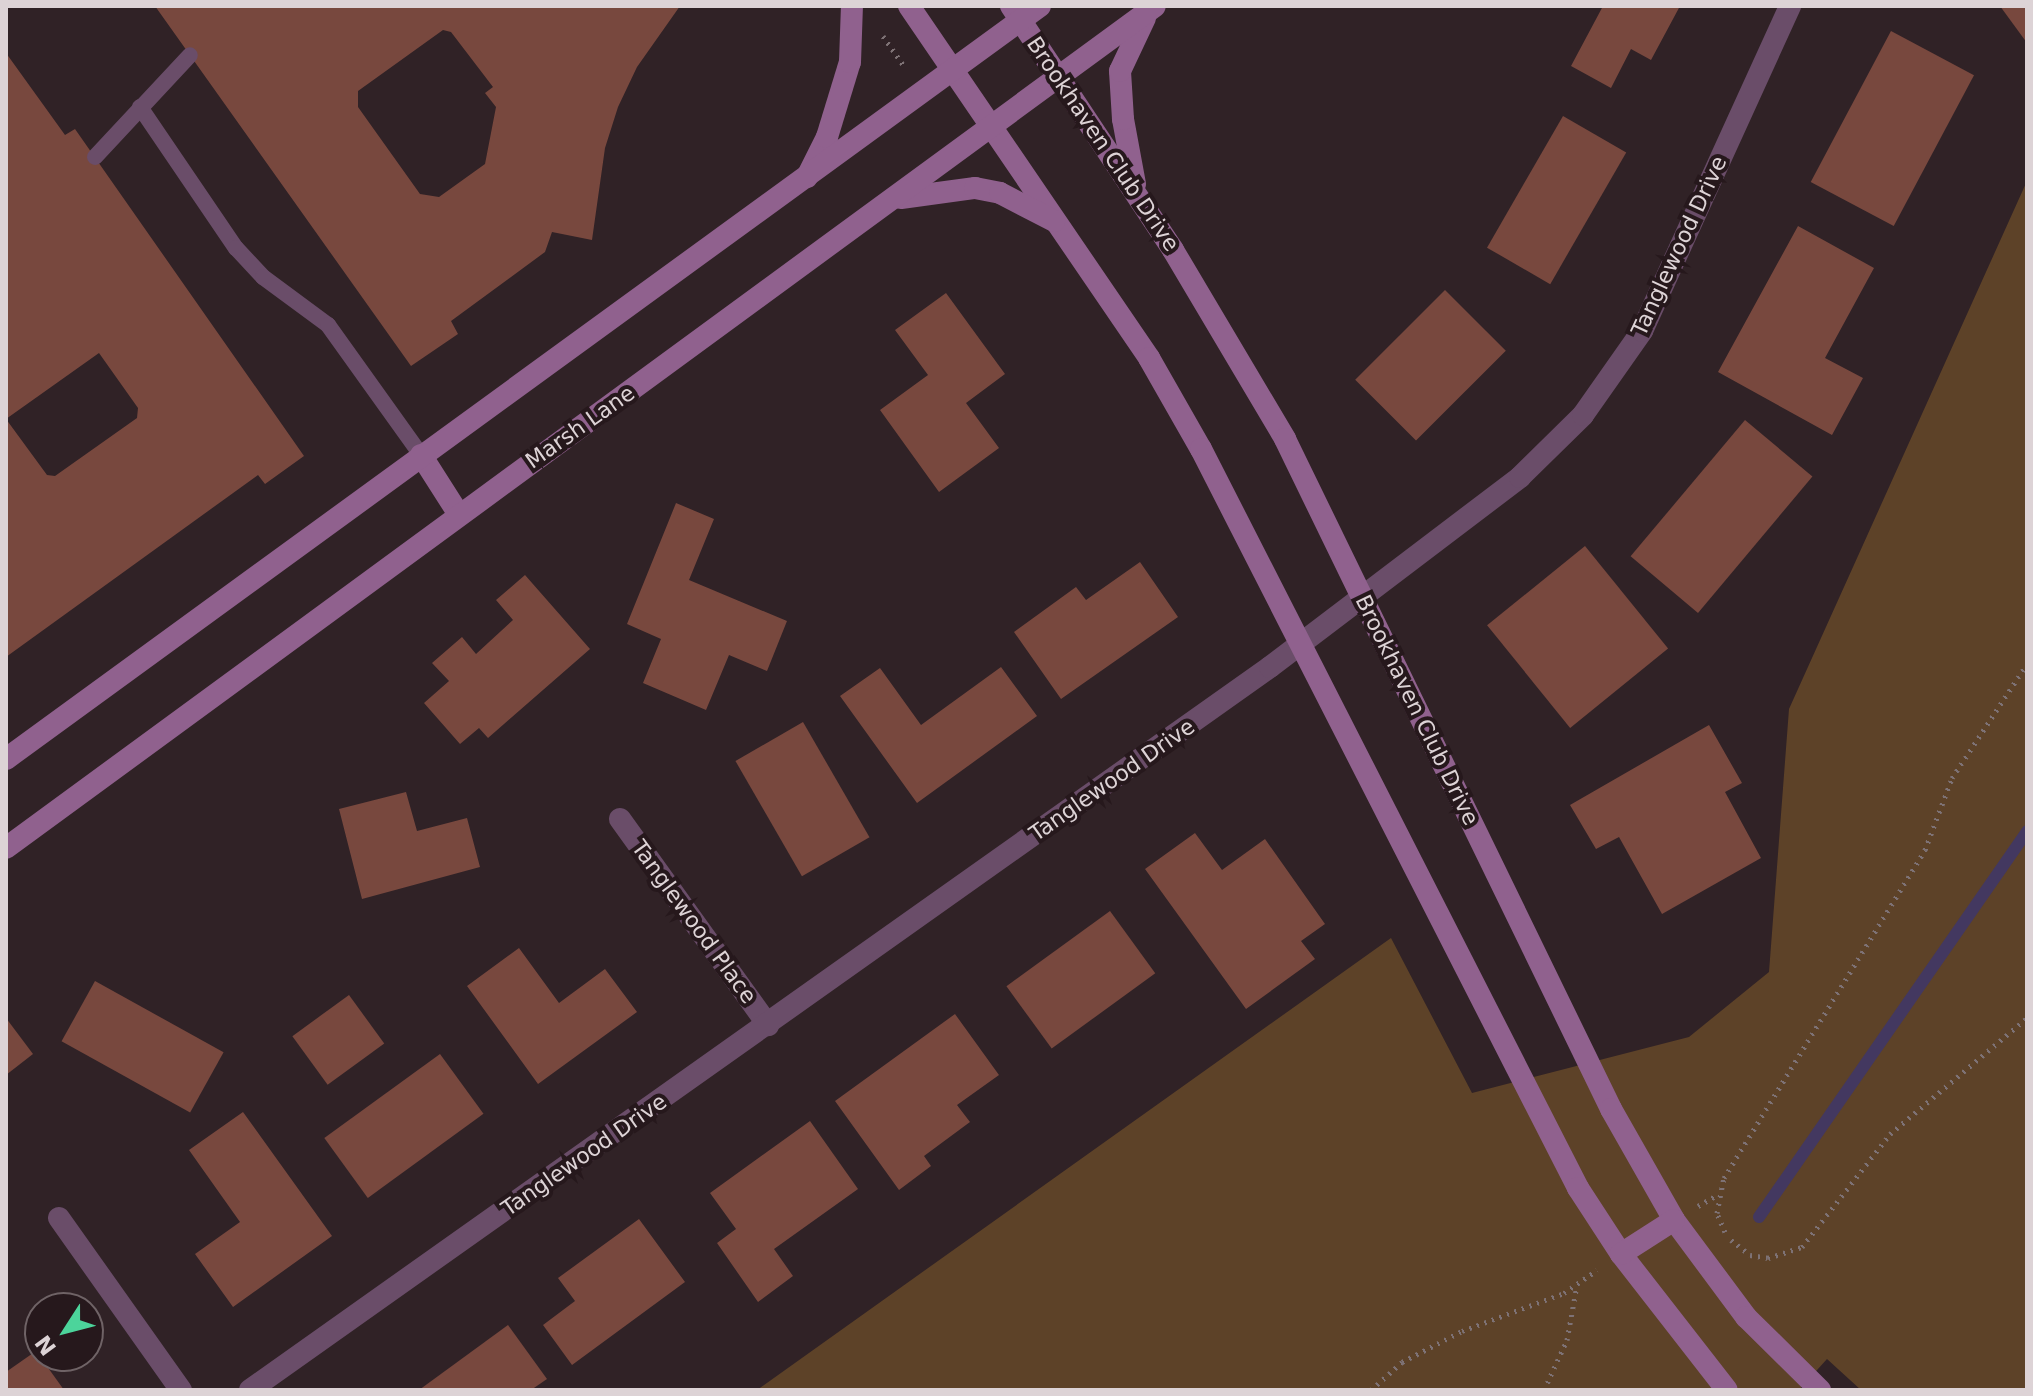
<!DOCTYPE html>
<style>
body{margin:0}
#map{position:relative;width:2033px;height:1396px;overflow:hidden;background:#302226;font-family:"DejaVu Sans",sans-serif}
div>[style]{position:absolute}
.green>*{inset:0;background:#5d4228}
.stream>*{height:12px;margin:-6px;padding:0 6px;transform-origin:6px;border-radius:6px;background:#433860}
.building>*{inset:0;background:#78483e;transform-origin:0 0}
.path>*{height:5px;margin-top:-2.5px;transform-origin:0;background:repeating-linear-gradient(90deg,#7e7275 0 2px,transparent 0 8px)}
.service>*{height:16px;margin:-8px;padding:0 8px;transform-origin:8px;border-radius:8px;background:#6a4d69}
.minor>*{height:22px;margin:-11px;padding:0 11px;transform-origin:11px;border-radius:11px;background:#6a4d69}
.secondary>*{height:22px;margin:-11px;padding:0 11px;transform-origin:11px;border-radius:11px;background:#90618e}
span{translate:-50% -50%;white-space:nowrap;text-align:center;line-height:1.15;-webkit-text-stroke:8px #26181c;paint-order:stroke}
.street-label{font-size:22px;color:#ddd3d6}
.frame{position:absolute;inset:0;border:8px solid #ddd3d6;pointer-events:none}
.north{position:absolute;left:24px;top:1292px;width:80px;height:80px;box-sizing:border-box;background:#26181c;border:2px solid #6f6366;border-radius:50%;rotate:234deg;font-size:22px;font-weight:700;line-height:32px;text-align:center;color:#ddd3d6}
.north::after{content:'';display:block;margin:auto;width:28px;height:36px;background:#4cd49b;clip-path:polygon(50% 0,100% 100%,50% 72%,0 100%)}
</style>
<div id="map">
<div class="green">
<i style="clip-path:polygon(2027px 181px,2027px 1390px,1861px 1390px,1827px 1359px,1799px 1390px,757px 1390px,1391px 938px,1472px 1093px,1689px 1037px,1769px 972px,1789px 709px)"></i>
</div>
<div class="stream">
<i style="left:1759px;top:1217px;width:470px;rotate:-55.2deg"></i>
</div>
<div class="building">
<i style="clip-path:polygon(evenodd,155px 6px,680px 6px,637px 67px,618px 107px,605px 148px,592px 240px,552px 232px,545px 252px,451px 321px,458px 334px,411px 366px,155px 6px,443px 30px,451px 32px,493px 87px,485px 93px,496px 107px,485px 164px,439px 197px,420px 194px,358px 107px,358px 91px,443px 30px)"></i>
<i style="clip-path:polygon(1603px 6px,1680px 6px,1651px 60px,1631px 49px,1611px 88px,1571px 66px)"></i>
<i style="clip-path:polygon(2000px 6px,2027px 6px,2027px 43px)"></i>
<i style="left:1891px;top:31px;width:94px;height:171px;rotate:28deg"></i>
<i style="clip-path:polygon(6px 53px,65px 135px,75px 129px,304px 456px,265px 484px,258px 475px,6px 657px,6px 419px,47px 475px,55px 476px,137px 418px,138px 408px,99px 353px,6px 419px)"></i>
<i style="left:1563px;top:116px;width:73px;height:152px;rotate:30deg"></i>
<i style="clip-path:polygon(1798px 226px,1874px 268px,1825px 358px,1863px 378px,1832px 435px,1718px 372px)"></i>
<i style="left:1445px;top:290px;width:86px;height:127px;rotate:45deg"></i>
<i style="clip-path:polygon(946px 293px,1005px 374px,966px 403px,999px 448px,939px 492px,880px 410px,928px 375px,895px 330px)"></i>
<i style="left:1745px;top:420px;width:88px;height:178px;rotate:40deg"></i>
<i style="clip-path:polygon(676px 503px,714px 519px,689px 580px,787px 621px,767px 671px,729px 655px,706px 710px,643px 683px,661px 639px,627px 624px)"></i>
<i style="left:1585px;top:546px;width:132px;height:126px;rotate:51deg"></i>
<i style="clip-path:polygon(1140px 562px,1178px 617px,1061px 699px,1014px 632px,1076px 587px,1086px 600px)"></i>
<i style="clip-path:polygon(525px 575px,590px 649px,488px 738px,479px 728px,460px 744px,424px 703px,449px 681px,432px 663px,462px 637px,476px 654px,513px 620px,496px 600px)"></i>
<i style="clip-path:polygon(1001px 667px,1037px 716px,917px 803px,840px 696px,880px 668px,921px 725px)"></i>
<i style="left:803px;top:722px;width:133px;height:78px;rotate:60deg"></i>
<i style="clip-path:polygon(1709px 725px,1742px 783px,1725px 792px,1761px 858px,1662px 914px,1619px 837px,1596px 849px,1570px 805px)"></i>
<i style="clip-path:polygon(406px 792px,417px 831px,467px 818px,480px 867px,362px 899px,339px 809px)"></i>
<i style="clip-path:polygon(1195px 833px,1222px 870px,1265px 839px,1325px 924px,1301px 941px,1315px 959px,1246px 1009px,1145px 869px)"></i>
<i style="left:1110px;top:911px;width:77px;height:128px;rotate:54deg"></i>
<i style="clip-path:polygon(519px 948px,559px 1003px,605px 969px,637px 1012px,538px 1084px,467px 986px)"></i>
<i style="left:95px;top:981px;width:147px;height:69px;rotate:29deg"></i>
<i style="left:349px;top:995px;width:60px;height:70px;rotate:54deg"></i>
<i style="clip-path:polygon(955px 1014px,999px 1075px,957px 1105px,970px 1122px,924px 1156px,931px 1166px,899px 1190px,835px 1101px)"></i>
<i style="clip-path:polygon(6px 1018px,33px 1054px,6px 1075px)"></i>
<i style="left:440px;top:1054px;width:74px;height:143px;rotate:54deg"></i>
<i style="clip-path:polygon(243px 1112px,332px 1236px,233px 1307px,195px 1254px,240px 1222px,189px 1150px)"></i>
<i style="clip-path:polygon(810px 1121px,858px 1189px,774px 1249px,793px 1276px,758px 1302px,717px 1243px,736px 1229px,710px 1193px)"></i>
<i style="clip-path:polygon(639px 1219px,685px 1282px,572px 1365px,543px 1325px,575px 1301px,558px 1278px)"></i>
<i style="clip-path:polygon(508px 1325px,547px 1379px,531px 1390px,419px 1390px)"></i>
<i style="clip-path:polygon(36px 1351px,64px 1390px,6px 1390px,6px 1372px)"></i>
</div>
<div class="path">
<i style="left:883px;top:36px;width:38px;rotate:55deg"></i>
<i style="left:1698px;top:1206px;width:22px;rotate:-30deg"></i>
<i style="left:1725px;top:1232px;width:21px;rotate:-113deg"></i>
<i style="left:1717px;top:1213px;width:36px;rotate:-79deg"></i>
<i style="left:1724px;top:1178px;width:385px;rotate:-58.5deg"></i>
<i style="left:1925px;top:850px;width:77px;rotate:-69.4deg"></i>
<i style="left:1952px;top:778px;width:136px;rotate:-56.7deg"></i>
<i style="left:1731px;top:1240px;width:24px;rotate:38deg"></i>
<i style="left:1750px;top:1255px;width:18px;rotate:9deg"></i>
<i style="left:1768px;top:1258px;width:36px;rotate:-18deg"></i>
<i style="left:1802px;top:1247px;width:143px;rotate:-52.1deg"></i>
<i style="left:1890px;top:1134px;width:180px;rotate:-40.3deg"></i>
<i style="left:1371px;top:1390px;width:42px;rotate:-42.1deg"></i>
<i style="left:1402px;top:1362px;width:68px;rotate:-27.3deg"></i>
<i style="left:1462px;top:1331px;width:109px;rotate:-20.4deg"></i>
<i style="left:1564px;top:1293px;width:40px;rotate:-34.9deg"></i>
<i style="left:1544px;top:1390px;width:55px;rotate:-65.3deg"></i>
<i style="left:1567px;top:1340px;width:56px;rotate:-79.7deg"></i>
</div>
<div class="service">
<i style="left:140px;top:107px;width:171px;rotate:55.8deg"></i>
<i style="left:236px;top:248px;width:40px;rotate:47deg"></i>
<i style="left:263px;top:277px;width:81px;rotate:36.4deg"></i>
<i style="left:328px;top:325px;width:160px;rotate:54.4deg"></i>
<i style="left:95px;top:157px;width:139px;rotate:-47deg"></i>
</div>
<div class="minor">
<i style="left:620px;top:819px;width:254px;rotate:54.3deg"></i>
<i style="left:59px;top:1218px;width:211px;rotate:54.7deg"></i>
<i style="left:250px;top:1390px;width:1250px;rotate:-35.33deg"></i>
<i style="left:1270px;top:667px;width:314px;rotate:-37.2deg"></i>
<i style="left:1520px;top:477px;width:88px;rotate:-44.5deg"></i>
<i style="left:1583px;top:415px;width:103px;rotate:-54.9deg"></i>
<i style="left:1642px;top:331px;width:357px;rotate:-65.5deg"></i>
</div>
<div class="secondary">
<i style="left:909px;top:6px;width:426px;rotate:55.7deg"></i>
<i style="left:1149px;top:358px;width:105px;rotate:60.3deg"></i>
<i style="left:1201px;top:449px;width:830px;rotate:62.97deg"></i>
<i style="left:1578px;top:1188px;width:79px;rotate:56.9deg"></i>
<i style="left:1621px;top:1254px;width:172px;rotate:52.1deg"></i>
<i style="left:1011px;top:6px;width:293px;rotate:56.4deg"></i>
<i style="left:1173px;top:250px;width:220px;rotate:59.3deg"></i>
<i style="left:1285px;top:439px;width:745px;rotate:64.05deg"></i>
<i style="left:1611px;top:1109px;width:128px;rotate:60.4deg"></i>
<i style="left:1674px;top:1220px;width:121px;rotate:53.4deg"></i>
<i style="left:1746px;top:1317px;width:104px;rotate:44.6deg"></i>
<i style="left:807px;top:177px;width:45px;rotate:-63.4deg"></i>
<i style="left:827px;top:137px;width:78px;rotate:-73deg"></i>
<i style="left:850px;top:62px;width:56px;rotate:-88deg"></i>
<i style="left:1135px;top:184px;width:66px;rotate:-100.5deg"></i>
<i style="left:1123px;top:119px;width:48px;rotate:-93.6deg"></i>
<i style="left:1120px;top:71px;width:59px;rotate:-64.7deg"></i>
<i style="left:901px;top:198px;width:75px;rotate:-7.7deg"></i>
<i style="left:975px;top:188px;width:25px;rotate:11deg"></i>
<i style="left:1000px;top:193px;width:61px;rotate:27.4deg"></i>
<i style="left:421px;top:455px;width:69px;rotate:57.5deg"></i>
<i style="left:6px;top:759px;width:1279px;rotate:-36.06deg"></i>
<i style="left:6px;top:848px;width:1424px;rotate:-36.23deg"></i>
<i style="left:1621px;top:1254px;width:63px;rotate:-32.7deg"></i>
</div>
<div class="street-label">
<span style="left:1103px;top:144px;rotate:56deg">Brookhaven Club Drive</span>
<span style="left:1679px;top:246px;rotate:-65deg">Tanglewood Drive</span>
<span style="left:580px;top:427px;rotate:-35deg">Marsh Lane</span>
<span style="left:1417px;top:710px;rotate:64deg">Brookhaven Club Drive</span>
<span style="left:1112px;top:780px;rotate:-35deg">Tanglewood Drive</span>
<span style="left:694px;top:922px;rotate:54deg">Tanglewood Place</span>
<span style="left:584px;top:1155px;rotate:-35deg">Tanglewood Drive</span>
</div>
<div class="frame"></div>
<div class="north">N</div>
</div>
